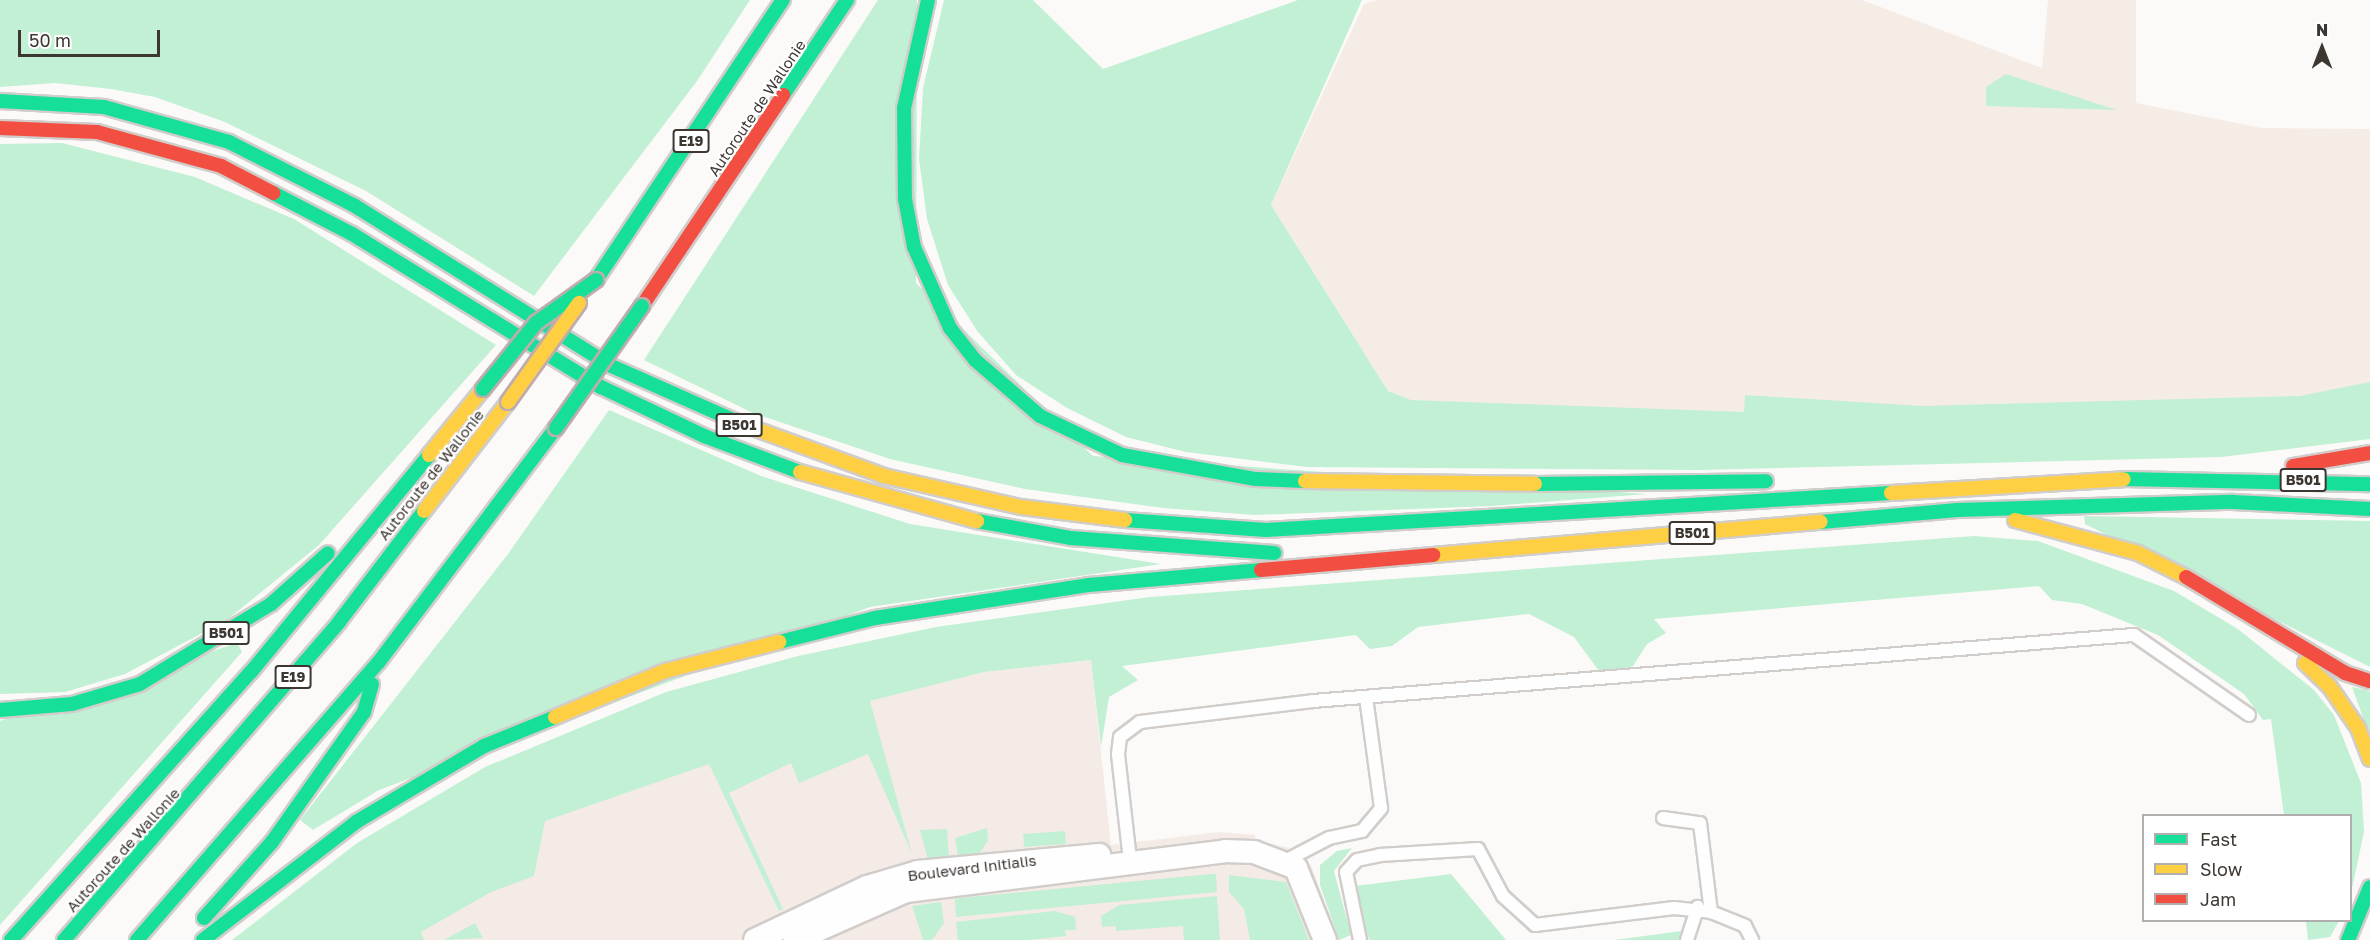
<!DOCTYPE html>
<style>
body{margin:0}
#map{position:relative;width:2370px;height:940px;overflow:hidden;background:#fcfaf8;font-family:"Golos Text",sans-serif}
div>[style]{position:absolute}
.built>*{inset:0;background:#f5ece6}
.industrial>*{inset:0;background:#f4ebe7}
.green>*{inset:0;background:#c1f0d4;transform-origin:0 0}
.roads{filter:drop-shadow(2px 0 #d1cdca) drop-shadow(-2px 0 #d1cdca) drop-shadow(0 2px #d1cdca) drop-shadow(0 -2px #d1cdca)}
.lane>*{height:12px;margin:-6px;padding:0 6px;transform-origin:6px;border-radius:6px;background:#fffefe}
.street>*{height:22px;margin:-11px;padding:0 11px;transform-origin:11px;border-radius:11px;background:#fffefe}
.fast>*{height:14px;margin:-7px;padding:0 7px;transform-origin:7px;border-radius:7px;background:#16e098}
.slow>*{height:14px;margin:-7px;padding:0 7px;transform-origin:7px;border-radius:7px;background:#ffcf43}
.jam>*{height:14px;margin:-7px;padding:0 7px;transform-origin:7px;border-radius:7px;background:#f24e42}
.bridges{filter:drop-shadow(2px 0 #bfacad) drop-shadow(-2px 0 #bfacad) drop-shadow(0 2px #bfacad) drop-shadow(0 -2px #bfacad)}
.fast-bridge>*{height:14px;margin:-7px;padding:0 7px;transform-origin:7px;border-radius:7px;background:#16e098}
.slow-bridge>*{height:14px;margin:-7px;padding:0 7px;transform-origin:7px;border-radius:7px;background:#ffcf43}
span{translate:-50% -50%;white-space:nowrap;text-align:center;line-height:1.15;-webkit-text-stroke:4.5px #fff;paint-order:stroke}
.shield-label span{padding:2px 4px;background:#fff;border:2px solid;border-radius:4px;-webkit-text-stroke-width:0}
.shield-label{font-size:14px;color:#3d3732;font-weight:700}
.street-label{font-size:15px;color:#3d3732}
.legend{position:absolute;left:2142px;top:814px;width:210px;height:108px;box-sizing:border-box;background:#fff;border:2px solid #b1afad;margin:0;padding:8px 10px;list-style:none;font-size:18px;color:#3d3732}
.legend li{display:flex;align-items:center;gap:12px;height:30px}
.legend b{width:30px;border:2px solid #b1afad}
.north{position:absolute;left:2292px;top:18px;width:60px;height:60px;-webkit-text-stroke:4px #fff;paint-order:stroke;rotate:0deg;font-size:16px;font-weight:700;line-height:24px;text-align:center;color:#3d3732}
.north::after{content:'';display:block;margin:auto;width:21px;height:27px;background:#3d3732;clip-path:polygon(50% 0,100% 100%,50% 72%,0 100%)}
.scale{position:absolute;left:18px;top:30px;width:142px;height:27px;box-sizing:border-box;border:3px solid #3d3732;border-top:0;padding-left:8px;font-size:18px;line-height:21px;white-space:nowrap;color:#3d3732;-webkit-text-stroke:4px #fff;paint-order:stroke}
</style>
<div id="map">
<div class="built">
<i style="clip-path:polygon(1377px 0,1862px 0,2042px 68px,2048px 0,2136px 0,2136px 103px,2262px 128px,2370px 129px,2370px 423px,2110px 435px,1411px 400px,1388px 391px,1271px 205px,1364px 4px)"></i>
</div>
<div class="industrial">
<i style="clip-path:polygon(1091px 660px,1111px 845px,1219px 832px,1255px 835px,1256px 841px,1287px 847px,1311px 865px,1339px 940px,369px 940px,451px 853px,870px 700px,984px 672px)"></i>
</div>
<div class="green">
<i style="clip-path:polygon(0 0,750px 0,697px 81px,534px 296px,366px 191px,225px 122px,155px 97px,111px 89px,55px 83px,0 87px)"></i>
<i style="clip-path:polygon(878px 0,917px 0,916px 283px,1093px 456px,1647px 494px,1492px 506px,1254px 515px,1163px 508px,1025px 489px,890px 459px,753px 413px,644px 360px)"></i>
<i style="clip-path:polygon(944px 0,1033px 0,1103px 69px,1298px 0,1362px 0,1271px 205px,1388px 391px,1411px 400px,1744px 412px,1745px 395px,1922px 406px,2300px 396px,2370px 382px,2370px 439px,2221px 457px,1700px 470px,1307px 467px,1186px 452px,1126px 437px,1067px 408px,1016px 375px,978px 332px,948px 285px,927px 219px,919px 159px,923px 88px)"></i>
<i style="clip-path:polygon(2006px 74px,2117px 110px,1986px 106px,1986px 87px)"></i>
<i style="clip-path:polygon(62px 143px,195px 177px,294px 219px,496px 345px,319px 545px,227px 620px,125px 674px,65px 692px,0 694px,0 144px)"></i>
<i style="clip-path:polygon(609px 410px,761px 476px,910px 524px,1161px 564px,870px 607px,379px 790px,313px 830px,300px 820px,508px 554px)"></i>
<i style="clip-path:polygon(2084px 516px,2370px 521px,2370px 667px,2085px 524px)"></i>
<i style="clip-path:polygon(1974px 536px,2038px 541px,2174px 591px,2238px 629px,2314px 690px,2334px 715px,2361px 783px,2364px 832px,2351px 893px,2350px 816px,2284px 815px,2271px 719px,2263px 720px,2244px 694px,2158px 635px,2082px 604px,2052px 600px,2039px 586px,1654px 619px,1666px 633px,1647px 644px,1633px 666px,1620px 670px,1599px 671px,1574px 637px,1529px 614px,1418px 627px,1392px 646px,1370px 649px,1356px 635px,1122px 666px,1138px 680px,1109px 697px,1101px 747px,1091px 660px,984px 672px,870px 701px,912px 854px,868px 754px,799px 783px,791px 763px,729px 793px,783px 909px,779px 911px,709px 764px,545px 821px,534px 876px,491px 892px,421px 932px,424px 940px,232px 940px,357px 843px,485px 767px,666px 692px,798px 656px,936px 627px,1150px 597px)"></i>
<i style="clip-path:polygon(237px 643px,242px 652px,0 925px,0 721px)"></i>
<i style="clip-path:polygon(2352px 687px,2370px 691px,2370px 737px)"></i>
<i style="clip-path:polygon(987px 828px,988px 840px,980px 853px,958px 857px,955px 838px)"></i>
<i style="clip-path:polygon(947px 829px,949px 857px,928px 860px,920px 830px)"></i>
<i style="left:1065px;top:831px;width:13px;height:42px;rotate:86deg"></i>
<i style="clip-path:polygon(1352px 848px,1334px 871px,1351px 935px,1339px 940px,1320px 885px,1320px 865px,1337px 851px)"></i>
<i style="clip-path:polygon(1211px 874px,1216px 874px,1217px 892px,956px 917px,955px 899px,960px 898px)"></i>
<i style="clip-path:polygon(1451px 874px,1506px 940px,1369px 940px,1355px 886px)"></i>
<i style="clip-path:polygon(1229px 875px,1286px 882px,1309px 940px,1250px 940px,1244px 909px,1229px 892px)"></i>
<i style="clip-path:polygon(1217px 896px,1220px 940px,1184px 940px,1183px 926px,1116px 931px,1116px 926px,1102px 927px,1101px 916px,1119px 905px)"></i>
<i style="clip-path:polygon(941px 902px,944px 923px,932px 940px,923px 940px,912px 906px)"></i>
<i style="clip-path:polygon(1055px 911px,1075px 917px,1076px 930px,1065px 930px,1066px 936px,1029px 940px,958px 940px,956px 922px)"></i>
<i style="clip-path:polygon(2306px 921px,2339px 921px,2330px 937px,2308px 940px)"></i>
<i style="clip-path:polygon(475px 923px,483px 938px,444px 940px)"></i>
<i style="clip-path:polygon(1682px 931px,1683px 940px,1614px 940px)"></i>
</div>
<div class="roads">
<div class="lane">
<i style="left:1663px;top:818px;width:37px;rotate:8deg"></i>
<i style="left:1700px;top:823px;width:90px;rotate:83deg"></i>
<i style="left:1711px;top:912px;width:37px;rotate:22deg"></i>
<i style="left:1745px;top:926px;width:16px;rotate:63deg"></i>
<i style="left:1130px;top:860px;width:107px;rotate:-96.5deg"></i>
<i style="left:1118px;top:754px;width:17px;rotate:-83deg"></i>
<i style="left:1120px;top:737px;width:25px;rotate:-37deg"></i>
<i style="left:1140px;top:722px;width:174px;rotate:-6.9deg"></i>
<i style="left:1313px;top:701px;width:824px;rotate:-4.6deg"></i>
<i style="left:2134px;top:635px;width:140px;rotate:34.8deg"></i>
<i style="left:1285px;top:861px;width:50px;rotate:-27.6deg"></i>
<i style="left:1329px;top:838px;width:34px;rotate:-12deg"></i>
<i style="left:1362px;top:831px;width:30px;rotate:-50deg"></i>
<i style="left:1381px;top:808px;width:112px;rotate:-97.7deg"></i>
<i style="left:1360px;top:940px;width:69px;rotate:-101.6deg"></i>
<i style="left:1346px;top:872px;width:16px;rotate:-47deg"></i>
<i style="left:1357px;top:860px;width:24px;rotate:-12deg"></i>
<i style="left:1380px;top:855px;width:98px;rotate:-3.5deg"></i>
<i style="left:1478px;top:849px;width:53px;rotate:62deg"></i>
<i style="left:1503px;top:896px;width:43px;rotate:42.2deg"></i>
<i style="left:1535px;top:925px;width:140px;rotate:-7deg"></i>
<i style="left:1674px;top:908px;width:37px;rotate:6deg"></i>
<i style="left:1687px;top:940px;width:35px;rotate:-72deg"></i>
</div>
<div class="street">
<i style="left:755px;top:940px;width:124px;rotate:-25.3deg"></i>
<i style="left:867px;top:887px;width:53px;rotate:-16.4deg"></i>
<i style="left:918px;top:872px;width:182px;rotate:-5.4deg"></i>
<i style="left:795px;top:940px;width:121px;rotate:-23.8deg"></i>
<i style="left:906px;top:891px;width:321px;rotate:-7.1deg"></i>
<i style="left:1225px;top:851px;width:29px;rotate:2deg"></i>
<i style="left:1254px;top:852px;width:45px;rotate:20.9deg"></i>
<i style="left:1296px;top:868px;width:78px;rotate:68.1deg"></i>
</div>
<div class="fast">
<i style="left:928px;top:0;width:111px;rotate:102.5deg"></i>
<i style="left:904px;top:108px;width:91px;rotate:89.4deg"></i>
<i style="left:905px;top:199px;width:49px;rotate:79.4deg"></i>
<i style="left:914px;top:247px;width:89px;rotate:66deg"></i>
<i style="left:950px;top:328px;width:41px;rotate:52deg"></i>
<i style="left:975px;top:360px;width:86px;rotate:40.7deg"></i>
<i style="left:1040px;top:416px;width:91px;rotate:25.4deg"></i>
<i style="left:1122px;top:455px;width:136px;rotate:10.2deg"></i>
<i style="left:1256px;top:479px;width:49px;rotate:2.3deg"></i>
<i style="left:783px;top:95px;width:115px;rotate:-56deg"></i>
<i style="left:0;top:101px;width:104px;rotate:3.3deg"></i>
<i style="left:104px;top:107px;width:130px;rotate:15.6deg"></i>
<i style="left:229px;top:142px;width:141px;rotate:26.9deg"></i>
<i style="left:355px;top:206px;width:300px;rotate:32deg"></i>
<i style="left:609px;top:365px;width:145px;rotate:23.9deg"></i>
<i style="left:273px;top:193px;width:89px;rotate:27.4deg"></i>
<i style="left:352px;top:234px;width:292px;rotate:31.6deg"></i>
<i style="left:601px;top:387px;width:114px;rotate:25.4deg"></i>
<i style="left:704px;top:436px;width:103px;rotate:20.6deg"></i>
<i style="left:596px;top:280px;width:337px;rotate:-56.3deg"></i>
<i style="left:2124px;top:479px;width:246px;rotate:1.2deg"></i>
<i style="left:1535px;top:484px;width:231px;rotate:-0.7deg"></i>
<i style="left:1125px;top:520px;width:141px;rotate:4.1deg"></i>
<i style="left:1266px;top:530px;width:626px;rotate:-3.39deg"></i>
<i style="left:977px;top:521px;width:96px;rotate:10.3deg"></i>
<i style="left:1071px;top:538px;width:204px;rotate:4.2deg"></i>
<i style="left:1821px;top:522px;width:137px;rotate:-5deg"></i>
<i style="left:1957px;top:510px;width:276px;rotate:-1.7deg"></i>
<i style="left:2233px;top:502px;width:137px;rotate:2.9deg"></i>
<i style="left:779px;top:642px;width:99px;rotate:-14deg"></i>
<i style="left:875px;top:618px;width:217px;rotate:-8.8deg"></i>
<i style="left:1089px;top:585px;width:173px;rotate:-5deg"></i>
<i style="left:0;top:710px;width:72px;rotate:-4.8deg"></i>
<i style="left:72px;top:704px;width:71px;rotate:-16.4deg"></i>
<i style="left:140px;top:684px;width:153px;rotate:-31.4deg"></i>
<i style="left:271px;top:604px;width:76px;rotate:-41.8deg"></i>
<i style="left:204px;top:918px;width:102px;rotate:-48.2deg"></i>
<i style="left:272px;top:842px;width:159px;rotate:-54.7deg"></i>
<i style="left:364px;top:712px;width:29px;rotate:-74deg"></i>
<i style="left:11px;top:940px;width:360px;rotate:-48.2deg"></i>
<i style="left:251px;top:672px;width:281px;rotate:-50.6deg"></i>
<i style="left:64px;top:940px;width:420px;rotate:-49.1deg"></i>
<i style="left:339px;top:622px;width:140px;rotate:-52.6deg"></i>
<i style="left:137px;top:940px;width:367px;rotate:-49deg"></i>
<i style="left:378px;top:663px;width:295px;rotate:-52.9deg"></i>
<i style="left:203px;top:940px;width:193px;rotate:-37.6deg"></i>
<i style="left:356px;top:822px;width:149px;rotate:-30.7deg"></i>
<i style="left:484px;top:746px;width:77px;rotate:-22.2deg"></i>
<i style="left:2348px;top:940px;width:57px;rotate:-67.5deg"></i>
</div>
<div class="slow">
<i style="left:742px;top:424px;width:151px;rotate:20.1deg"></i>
<i style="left:884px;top:476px;width:140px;rotate:12.8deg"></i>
<i style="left:1021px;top:507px;width:105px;rotate:7.1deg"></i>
<i style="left:429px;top:455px;width:85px;rotate:-50.7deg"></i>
<i style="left:800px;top:472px;width:184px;rotate:15.5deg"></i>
<i style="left:1305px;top:481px;width:230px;rotate:0.7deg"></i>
<i style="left:1891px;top:493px;width:233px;rotate:-3.4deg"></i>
<i style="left:424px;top:511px;width:138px;rotate:-52.4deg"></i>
<i style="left:2015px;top:520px;width:127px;rotate:15deg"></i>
<i style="left:2138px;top:553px;width:54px;rotate:26.6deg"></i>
<i style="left:1433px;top:555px;width:389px;rotate:-4.9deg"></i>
<i style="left:2305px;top:663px;width:35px;rotate:44deg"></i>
<i style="left:2330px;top:687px;width:50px;rotate:55.7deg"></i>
<i style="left:2358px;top:728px;width:33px;rotate:69deg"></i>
<i style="left:555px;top:717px;width:119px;rotate:-22.7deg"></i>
<i style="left:665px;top:671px;width:118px;rotate:-14.3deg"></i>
</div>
<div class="jam">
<i style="left:0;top:128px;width:97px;rotate:2.4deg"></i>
<i style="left:97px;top:132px;width:129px;rotate:15.3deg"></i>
<i style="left:221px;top:166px;width:59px;rotate:27.4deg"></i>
<i style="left:642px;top:306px;width:254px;rotate:-56.2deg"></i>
<i style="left:2293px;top:466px;width:78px;rotate:-9.6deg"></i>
<i style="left:1261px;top:570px;width:173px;rotate:-5deg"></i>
<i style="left:2186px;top:577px;width:186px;rotate:31.1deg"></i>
<i style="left:2345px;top:673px;width:26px;rotate:18deg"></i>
</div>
</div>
<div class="bridges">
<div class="fast-bridge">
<i style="left:483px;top:389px;width:85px;rotate:-51.2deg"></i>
<i style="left:536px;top:323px;width:74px;rotate:-35.6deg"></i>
<i style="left:556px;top:428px;width:149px;rotate:-54.8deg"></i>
</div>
<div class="slow-bridge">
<i style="left:508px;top:402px;width:122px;rotate:-54.4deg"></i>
</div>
</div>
<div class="shield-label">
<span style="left:691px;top:141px">E19</span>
<span style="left:739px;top:425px">B501</span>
<span style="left:2303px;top:480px">B501</span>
<span style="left:1692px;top:533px">B501</span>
<span style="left:226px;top:633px">B501</span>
<span style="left:293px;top:677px">E19</span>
</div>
<div class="street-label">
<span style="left:757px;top:108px;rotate:-56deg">Autoroute de Wallonie</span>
<span style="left:431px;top:475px;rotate:-52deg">Autoroute de Wallonie</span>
<span style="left:123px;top:850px;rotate:-48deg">Autoroute de Wallonie</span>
<span style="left:972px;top:868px;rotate:-7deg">Boulevard Initialis</span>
</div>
<ul class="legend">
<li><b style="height:8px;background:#16e098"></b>Fast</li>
<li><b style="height:8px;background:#ffcf43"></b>Slow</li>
<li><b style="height:8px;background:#f24e42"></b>Jam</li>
</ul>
<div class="north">N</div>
<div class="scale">50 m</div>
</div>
